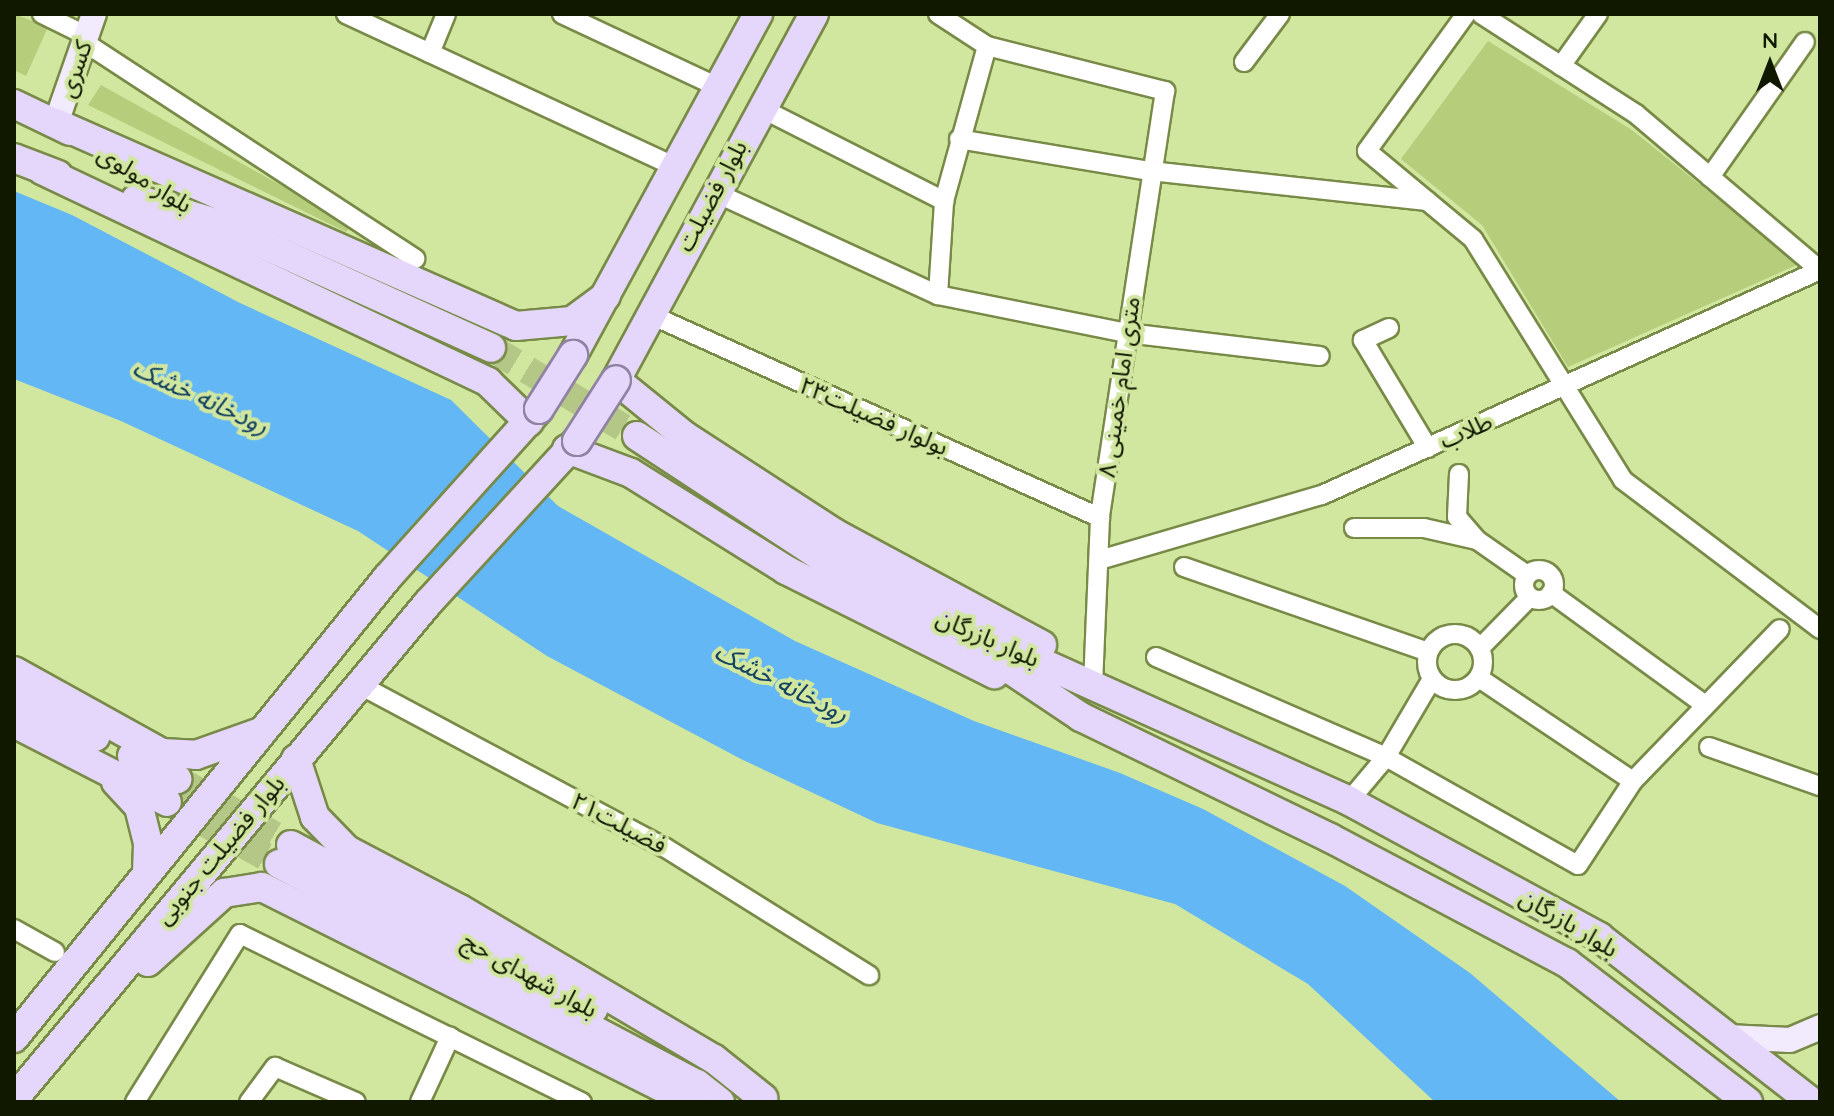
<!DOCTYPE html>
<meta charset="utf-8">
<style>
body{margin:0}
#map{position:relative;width:1834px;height:1116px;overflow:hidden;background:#d1e69f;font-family:Quicksand,"Noto Sans Arabic",sans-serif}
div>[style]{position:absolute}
.green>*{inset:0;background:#b6cd7b}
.water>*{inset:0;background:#62b7f4}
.primary-tunnel>*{height:28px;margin-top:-14px;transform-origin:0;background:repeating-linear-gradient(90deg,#b4c787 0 28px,transparent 0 42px)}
.roads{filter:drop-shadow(2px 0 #788a47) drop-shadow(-2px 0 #788a47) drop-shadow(0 2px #788a47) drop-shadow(0 -2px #788a47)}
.street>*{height:18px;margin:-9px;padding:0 9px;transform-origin:9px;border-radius:9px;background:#fff}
.street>.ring{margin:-9px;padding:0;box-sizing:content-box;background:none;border:18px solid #fff;border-radius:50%}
.secondary>*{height:24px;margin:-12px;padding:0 12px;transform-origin:12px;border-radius:12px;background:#f2ebfe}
.primary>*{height:28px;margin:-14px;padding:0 14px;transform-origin:14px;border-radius:14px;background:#e5d7fc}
.bridges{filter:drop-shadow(2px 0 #8f83a2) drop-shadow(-2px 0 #8f83a2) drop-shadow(0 2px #8f83a2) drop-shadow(0 -2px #8f83a2)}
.primary-bridge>*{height:28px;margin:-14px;padding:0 14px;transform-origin:14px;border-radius:14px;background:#e5d7fc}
span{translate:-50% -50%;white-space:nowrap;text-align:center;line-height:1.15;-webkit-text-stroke:8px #d1e69f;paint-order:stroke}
.street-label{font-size:24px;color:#111800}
.water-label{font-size:26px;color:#134160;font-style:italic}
.frame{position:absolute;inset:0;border:16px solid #111800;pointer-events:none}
.north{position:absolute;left:1730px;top:24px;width:80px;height:80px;-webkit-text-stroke:6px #d1e69f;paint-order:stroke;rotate:0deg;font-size:22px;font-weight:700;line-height:32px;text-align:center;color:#111800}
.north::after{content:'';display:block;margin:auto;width:28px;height:36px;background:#111800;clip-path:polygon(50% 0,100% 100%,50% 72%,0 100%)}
</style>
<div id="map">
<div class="green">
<i style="clip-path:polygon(14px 14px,48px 27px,26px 76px,14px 70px)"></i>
<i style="clip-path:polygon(1488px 41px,1632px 130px,1799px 264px,1568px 367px,1482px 225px,1401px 159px)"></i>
<i style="clip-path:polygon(101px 85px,352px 225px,346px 232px,88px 105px)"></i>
</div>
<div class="water">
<i style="clip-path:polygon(14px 191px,72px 215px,240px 303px,451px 400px,558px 506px,795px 641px,974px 721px,1120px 773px,1203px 809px,1345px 886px,1470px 973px,1621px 1102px,1435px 1102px,1308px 984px,1175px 904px,877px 823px,741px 759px,547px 656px,358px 531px,121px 421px,14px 379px)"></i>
</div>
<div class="primary-tunnel">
<i style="left:491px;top:348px;width:170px;rotate:31.1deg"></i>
<i style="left:177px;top:779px;width:132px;rotate:30.1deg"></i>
<i style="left:167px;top:802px;width:128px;rotate:29deg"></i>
</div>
<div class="roads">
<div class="street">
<i style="left:42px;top:14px;width:50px;rotate:26.1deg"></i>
<i style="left:346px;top:14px;width:364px;rotate:24.9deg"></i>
<i style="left:562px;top:14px;width:170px;rotate:25.1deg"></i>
<i style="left:938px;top:14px;width:59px;rotate:33.1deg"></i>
<i style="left:987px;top:46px;width:184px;rotate:14.2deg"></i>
<i style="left:1165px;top:91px;width:432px;rotate:98.7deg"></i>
<i style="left:1100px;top:518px;width:167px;rotate:92.4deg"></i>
<i style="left:1466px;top:14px;width:169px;rotate:125.9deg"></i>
<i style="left:1367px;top:151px;width:138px;rotate:39.7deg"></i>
<i style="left:1473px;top:239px;width:284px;rotate:58.1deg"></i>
<i style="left:1623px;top:480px;width:247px;rotate:37.1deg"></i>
<i style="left:84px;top:42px;width:396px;rotate:33.2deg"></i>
<i style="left:430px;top:53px;width:42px;rotate:-67.7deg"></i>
<i style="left:1244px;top:62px;width:60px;rotate:-53.1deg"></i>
<i style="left:1561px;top:66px;width:64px;rotate:-54.6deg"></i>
<i style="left:759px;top:107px;width:208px;rotate:26.9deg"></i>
<i style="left:959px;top:139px;width:194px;rotate:9.5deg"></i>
<i style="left:1150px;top:171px;width:279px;rotate:6.2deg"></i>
<i style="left:1710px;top:177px;width:165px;rotate:-54.9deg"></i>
<i style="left:714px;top:192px;width:247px;rotate:24.7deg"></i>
<i style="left:938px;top:295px;width:193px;rotate:11.4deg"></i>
<i style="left:1127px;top:333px;width:194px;rotate:6.8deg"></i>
<i style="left:938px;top:295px;width:94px;rotate:-86.3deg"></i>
<i style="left:944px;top:201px;width:161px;rotate:-74.5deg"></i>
<i style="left:649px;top:314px;width:495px;rotate:24.3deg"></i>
<i style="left:1389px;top:328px;width:29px;rotate:155deg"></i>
<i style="left:1363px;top:340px;width:126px;rotate:59deg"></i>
<i style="left:1459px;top:474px;width:43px;rotate:92.7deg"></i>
<i style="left:1457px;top:517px;width:30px;rotate:49deg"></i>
<i style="left:1354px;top:528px;width:70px"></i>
<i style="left:1424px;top:528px;width:54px;rotate:12.8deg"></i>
<i style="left:1477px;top:540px;width:61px;rotate:35deg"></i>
<i style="left:1099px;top:560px;width:232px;rotate:-16.3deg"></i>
<i style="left:1322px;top:495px;width:546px;rotate:-24.31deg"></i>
<i style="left:1820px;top:270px;width:241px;rotate:-139.7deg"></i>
<i style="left:1636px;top:114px;width:184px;rotate:-147.2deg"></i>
<i style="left:1184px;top:567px;width:258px;rotate:19.2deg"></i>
<i class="ring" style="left:1524px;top:570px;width:12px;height:12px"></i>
<i style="left:1551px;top:593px;width:189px;rotate:36deg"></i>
<i class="ring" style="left:1427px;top:634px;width:38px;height:38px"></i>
<i style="left:1480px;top:648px;width:71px;rotate:-45.6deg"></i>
<i style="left:1156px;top:657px;width:251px;rotate:23.5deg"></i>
<i style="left:1386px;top:757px;width:220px;rotate:29.4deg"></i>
<i style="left:1578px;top:865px;width:100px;rotate:-56.8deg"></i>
<i style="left:1633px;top:781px;width:211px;rotate:-46deg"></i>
<i style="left:1479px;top:678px;width:185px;rotate:33.8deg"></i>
<i style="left:360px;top:685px;width:344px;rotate:28.1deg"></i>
<i style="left:664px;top:847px;width:242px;rotate:32deg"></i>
<i style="left:1709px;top:747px;width:118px;rotate:19.4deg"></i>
<i style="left:1349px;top:801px;width:57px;rotate:-49.9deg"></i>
<i style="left:1386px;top:757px;width:91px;rotate:-59.5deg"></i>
<i style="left:14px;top:929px;width:47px;rotate:29.3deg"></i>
<i style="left:135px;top:1102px;width:198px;rotate:-58deg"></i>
<i style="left:240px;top:934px;width:381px;rotate:26.2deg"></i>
<i style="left:249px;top:1102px;width:44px;rotate:-53.4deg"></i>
<i style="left:275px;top:1067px;width:88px;rotate:23.4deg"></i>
<i style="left:420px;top:1102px;width:72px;rotate:-65.2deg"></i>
</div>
<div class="secondary">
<i style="left:56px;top:123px;width:115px;rotate:-70.8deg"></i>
<i style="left:1727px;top:1037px;width:63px;rotate:2.7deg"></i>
<i style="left:1790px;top:1040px;width:33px;rotate:-23deg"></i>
</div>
<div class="primary">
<i style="left:814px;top:14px;width:416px;rotate:118.4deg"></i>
<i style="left:616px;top:380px;width:89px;rotate:39.1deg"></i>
<i style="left:685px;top:436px;width:180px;rotate:33deg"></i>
<i style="left:836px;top:534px;width:234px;rotate:28.3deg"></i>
<i style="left:14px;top:104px;width:62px;rotate:25.7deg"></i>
<i style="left:56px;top:123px;width:503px;rotate:23.81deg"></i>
<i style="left:516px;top:326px;width:56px;rotate:-5.1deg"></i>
<i style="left:572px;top:321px;width:42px;rotate:-36.3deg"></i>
<i style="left:14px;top:158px;width:47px;rotate:21.1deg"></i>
<i style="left:42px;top:170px;width:494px;rotate:25.4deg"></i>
<i style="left:488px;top:382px;width:57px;rotate:44.3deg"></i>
<i style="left:136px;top:199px;width:84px;rotate:16.7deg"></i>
<i style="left:216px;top:223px;width:302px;rotate:24.4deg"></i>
<i style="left:573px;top:355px;width:388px;rotate:-61.5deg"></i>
<i style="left:637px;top:436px;width:220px;rotate:33.3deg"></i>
<i style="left:821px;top:557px;width:109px;rotate:27.3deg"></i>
<i style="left:918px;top:607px;width:473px;rotate:24.2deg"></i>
<i style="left:1349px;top:801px;width:285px;rotate:28.5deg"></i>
<i style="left:1599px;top:937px;width:269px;rotate:37.8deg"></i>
<i style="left:567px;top:449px;width:68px;rotate:20.6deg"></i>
<i style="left:631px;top:473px;width:183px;rotate:32deg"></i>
<i style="left:786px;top:570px;width:233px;rotate:26.6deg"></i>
<i style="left:978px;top:648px;width:124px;rotate:33.8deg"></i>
<i style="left:1081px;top:717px;width:277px;rotate:25.9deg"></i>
<i style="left:1330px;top:838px;width:268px;rotate:27.8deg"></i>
<i style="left:1567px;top:963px;width:228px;rotate:37.5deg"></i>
<i style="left:14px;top:671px;width:169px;rotate:29deg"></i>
<i style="left:162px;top:753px;width:34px;rotate:3deg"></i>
<i style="left:196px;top:755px;width:71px;rotate:-19.7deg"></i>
<i style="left:14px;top:696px;width:91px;rotate:26.8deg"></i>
<i style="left:14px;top:723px;width:172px;rotate:27.3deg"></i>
<i style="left:132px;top:756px;width:51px;rotate:27.1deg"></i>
<i style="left:296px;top:759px;width:61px;rotate:71.9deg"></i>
<i style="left:315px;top:817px;width:46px;rotate:45.9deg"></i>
<i style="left:347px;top:850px;width:127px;rotate:27.6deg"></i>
<i style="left:460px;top:909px;width:295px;rotate:30.6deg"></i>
<i style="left:714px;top:1059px;width:63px;rotate:38.5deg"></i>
<i style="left:116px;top:782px;width:34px;rotate:47deg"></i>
<i style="left:139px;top:807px;width:38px;rotate:76deg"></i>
<i style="left:148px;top:844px;width:28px;rotate:92deg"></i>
<i style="left:291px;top:845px;width:344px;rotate:28.5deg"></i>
<i style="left:279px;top:864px;width:472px;rotate:27.8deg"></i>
<i style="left:697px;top:1084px;width:29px;rotate:38deg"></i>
<i style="left:148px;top:962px;width:103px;rotate:-42.2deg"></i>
<i style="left:224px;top:893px;width:38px;rotate:-9deg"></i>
<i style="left:262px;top:887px;width:481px;rotate:26.6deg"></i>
<i style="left:14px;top:1038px;width:592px;rotate:-50.96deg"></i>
<i style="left:387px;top:578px;width:227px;rotate:-48deg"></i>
<i style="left:14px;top:1099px;width:646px;rotate:-50.15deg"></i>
<i style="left:428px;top:603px;width:220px;rotate:-47.4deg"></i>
</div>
</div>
<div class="bridges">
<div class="primary-bridge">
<i style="left:539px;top:409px;width:64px;rotate:-57.8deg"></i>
<i style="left:577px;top:441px;width:72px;rotate:-57.4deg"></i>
</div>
</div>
<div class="street-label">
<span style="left:75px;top:69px;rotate:-71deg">کسری</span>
<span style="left:145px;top:179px;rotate:32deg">بلوار مولوی</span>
<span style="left:712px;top:196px;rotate:-62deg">بلوار فضیلت</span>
<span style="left:1119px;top:387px;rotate:-82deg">۸ متری امام خمینی</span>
<span style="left:874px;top:416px;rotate:24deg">بولوار فضیلت۲۳</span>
<span style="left:1466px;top:431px;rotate:-24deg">طلاب</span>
<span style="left:988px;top:638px;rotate:24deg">بلوار بازرگان</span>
<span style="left:619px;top:823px;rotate:28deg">فضیلت۲۱</span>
<span style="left:220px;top:850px;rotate:-50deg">بلوار فضیلت جنوبی</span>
<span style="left:1569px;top:923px;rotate:31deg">بلوار بازرگان</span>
<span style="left:530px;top:975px;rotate:29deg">بلوار شهدای حج</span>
</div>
<div class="water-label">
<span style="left:201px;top:396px;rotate:25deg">رودخانه خشک</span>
<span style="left:782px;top:682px;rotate:27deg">رودخانه خشک</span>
</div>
<div class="frame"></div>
<div class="north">N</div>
</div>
